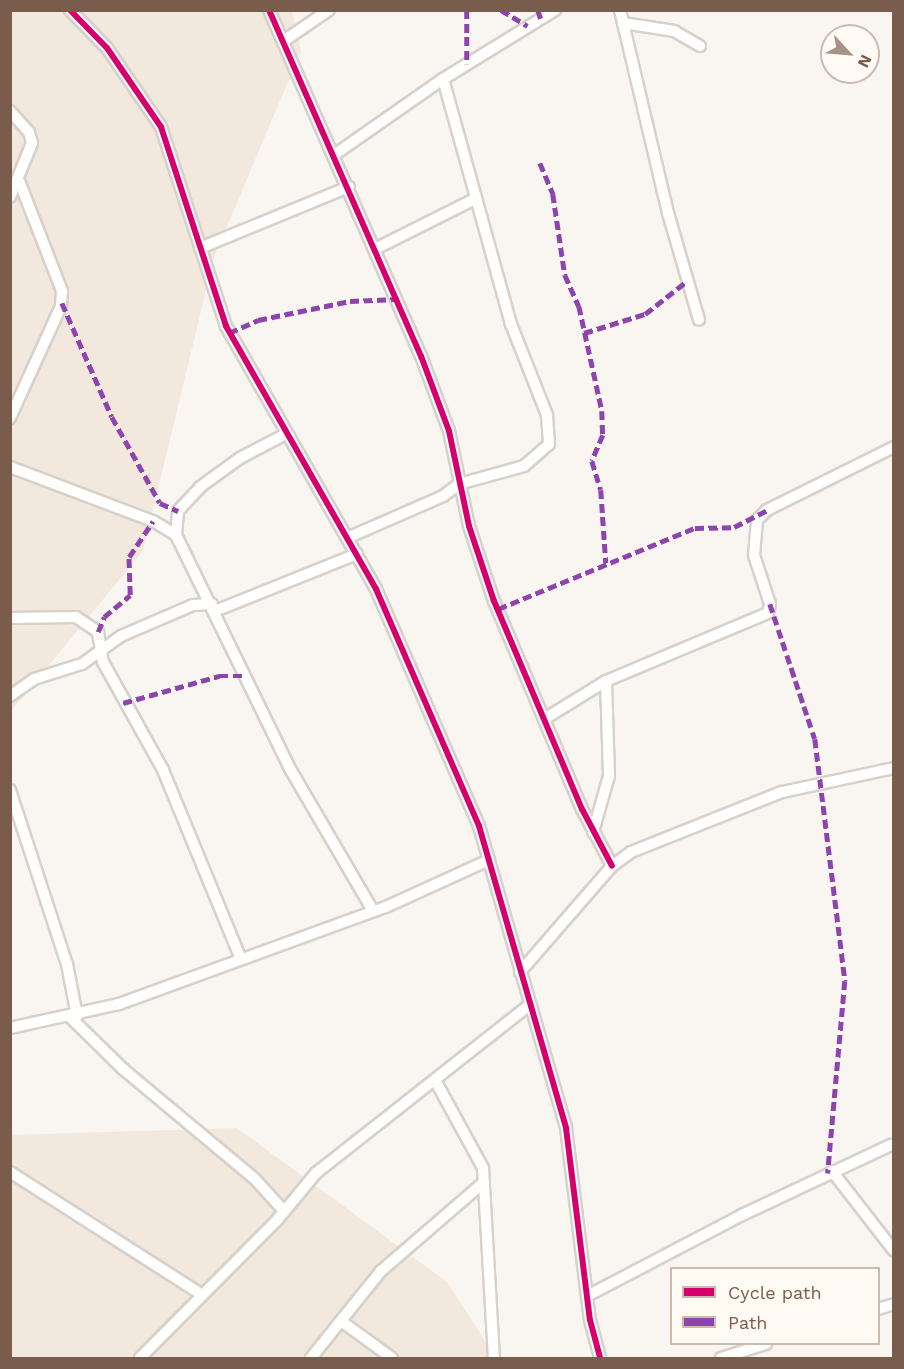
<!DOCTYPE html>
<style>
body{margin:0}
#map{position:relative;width:904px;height:1369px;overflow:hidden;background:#f9f5f0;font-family:"Work Sans",sans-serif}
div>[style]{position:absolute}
.residential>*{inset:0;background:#f2e8de}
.roads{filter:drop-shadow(2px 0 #d7d1cb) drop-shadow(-2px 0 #d7d1cb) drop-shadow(0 2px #d7d1cb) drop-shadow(0 -2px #d7d1cb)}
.minor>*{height:10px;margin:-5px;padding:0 5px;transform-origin:5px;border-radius:5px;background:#fefefd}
.quiet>*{height:4.5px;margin-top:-2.25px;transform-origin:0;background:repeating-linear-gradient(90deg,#8e44ad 0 9px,transparent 0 13.5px)}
.cycleway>*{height:6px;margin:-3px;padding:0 3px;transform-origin:3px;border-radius:3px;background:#d6006c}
span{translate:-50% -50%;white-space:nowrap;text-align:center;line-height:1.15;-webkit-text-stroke:4.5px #fffaf3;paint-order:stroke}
.frame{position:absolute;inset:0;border:12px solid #7a5c4d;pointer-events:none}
.legend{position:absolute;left:670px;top:1267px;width:210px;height:78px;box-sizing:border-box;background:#fffaf3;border:2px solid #cabbb1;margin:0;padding:8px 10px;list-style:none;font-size:18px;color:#7a5c4d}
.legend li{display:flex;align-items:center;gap:12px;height:30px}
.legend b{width:30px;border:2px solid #cabbb1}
.north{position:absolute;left:820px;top:24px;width:60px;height:60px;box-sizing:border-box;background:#fffaf3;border:2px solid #cabbb1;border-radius:50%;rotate:116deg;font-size:16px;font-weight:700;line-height:24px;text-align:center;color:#7a5c4d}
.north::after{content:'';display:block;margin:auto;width:21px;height:27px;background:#a69286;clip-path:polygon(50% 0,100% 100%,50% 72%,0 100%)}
</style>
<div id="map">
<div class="residential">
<i style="clip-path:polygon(11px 11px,292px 11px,301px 51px,214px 257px,143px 551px,11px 711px)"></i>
<i style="clip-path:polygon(237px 1128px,447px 1282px,496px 1358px,11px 1358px,10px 1135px)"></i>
</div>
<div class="roads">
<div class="minor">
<i style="left:70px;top:10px;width:53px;rotate:45.8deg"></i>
<i style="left:107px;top:48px;width:96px;rotate:55.6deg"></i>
<i style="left:161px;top:127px;width:209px;rotate:71.9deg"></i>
<i style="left:226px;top:326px;width:303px;rotate:60.3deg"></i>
<i style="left:376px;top:589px;width:258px;rotate:66.5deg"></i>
<i style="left:479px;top:826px;width:314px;rotate:73.9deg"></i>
<i style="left:566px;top:1128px;width:193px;rotate:82.9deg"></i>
<i style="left:590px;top:1320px;width:39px;rotate:75deg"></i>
<i style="left:269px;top:10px;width:378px;rotate:66.3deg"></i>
<i style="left:421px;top:356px;width:80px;rotate:69.5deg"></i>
<i style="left:449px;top:431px;width:97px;rotate:78.1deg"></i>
<i style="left:469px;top:526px;width:79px;rotate:71.6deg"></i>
<i style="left:494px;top:601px;width:226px;rotate:67.1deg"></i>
<i style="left:582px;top:809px;width:64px;rotate:62.2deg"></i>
<i style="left:620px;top:10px;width:209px;rotate:76.7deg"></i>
<i style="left:668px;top:213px;width:111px;rotate:73.8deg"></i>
<i style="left:623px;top:23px;width:52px;rotate:8.9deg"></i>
<i style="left:674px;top:31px;width:30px;rotate:30deg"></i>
<i style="left:285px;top:40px;width:53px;rotate:-34.3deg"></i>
<i style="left:10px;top:111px;width:28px;rotate:48deg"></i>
<i style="left:29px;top:132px;width:11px;rotate:75deg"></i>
<i style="left:32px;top:143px;width:58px;rotate:112.2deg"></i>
<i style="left:334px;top:155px;width:133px;rotate:-34.9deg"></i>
<i style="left:443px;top:79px;width:132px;rotate:-31.6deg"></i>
<i style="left:200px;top:248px;width:161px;rotate:-22.3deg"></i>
<i style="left:377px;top:248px;width:110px;rotate:-26.6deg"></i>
<i style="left:10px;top:418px;width:123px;rotate:-65.5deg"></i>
<i style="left:61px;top:306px;width:15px;rotate:-86deg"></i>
<i style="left:62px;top:291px;width:116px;rotate:-111.3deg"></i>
<i style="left:10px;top:467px;width:153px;rotate:20.7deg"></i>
<i style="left:153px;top:521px;width:27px;rotate:31deg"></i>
<i style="left:176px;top:535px;width:258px;rotate:64deg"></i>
<i style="left:289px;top:767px;width:167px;rotate:59.7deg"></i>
<i style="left:176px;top:535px;width:24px;rotate:-85deg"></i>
<i style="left:178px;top:511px;width:33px;rotate:-47deg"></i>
<i style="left:200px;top:487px;width:49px;rotate:-35.9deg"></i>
<i style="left:240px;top:458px;width:52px;rotate:-27.6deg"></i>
<i style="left:347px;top:538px;width:105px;rotate:-23.6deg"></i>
<i style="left:443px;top:496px;width:20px;rotate:-37deg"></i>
<i style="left:459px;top:484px;width:67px;rotate:-15.5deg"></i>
<i style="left:524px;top:466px;width:33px;rotate:-41deg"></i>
<i style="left:549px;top:444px;width:29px;rotate:-94deg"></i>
<i style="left:547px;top:415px;width:98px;rotate:-111.6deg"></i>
<i style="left:511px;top:324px;width:254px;rotate:-105.5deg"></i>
<i style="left:215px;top:611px;width:153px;rotate:-21.9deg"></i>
<i style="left:10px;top:618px;width:66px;rotate:-0.9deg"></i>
<i style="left:76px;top:617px;width:27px;rotate:34deg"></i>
<i style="left:98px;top:632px;width:30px;rotate:81deg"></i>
<i style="left:103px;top:662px;width:124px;rotate:60.9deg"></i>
<i style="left:163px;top:770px;width:202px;rotate:67.6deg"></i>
<i style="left:10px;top:696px;width:29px;rotate:-35deg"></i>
<i style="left:34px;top:679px;width:50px;rotate:-17.4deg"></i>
<i style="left:82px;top:664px;width:48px;rotate:-35.7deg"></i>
<i style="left:121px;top:636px;width:78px;rotate:-23.3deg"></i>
<i style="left:193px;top:605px;width:19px;rotate:-3deg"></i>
<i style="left:546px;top:718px;width:70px;rotate:-31.7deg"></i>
<i style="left:606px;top:681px;width:176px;rotate:-22.8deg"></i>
<i style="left:768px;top:613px;width:9px;rotate:-77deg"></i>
<i style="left:770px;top:604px;width:52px;rotate:-108.1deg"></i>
<i style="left:754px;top:555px;width:35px;rotate:-85deg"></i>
<i style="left:757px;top:520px;width:14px;rotate:-45deg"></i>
<i style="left:767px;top:510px;width:142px;rotate:-26.4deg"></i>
<i style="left:10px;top:790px;width:183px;rotate:71.9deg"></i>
<i style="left:67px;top:964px;width:53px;rotate:79.1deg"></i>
<i style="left:593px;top:832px;width:58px;rotate:-74.1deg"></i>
<i style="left:609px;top:776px;width:95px;rotate:-91.8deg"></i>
<i style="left:520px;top:972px;width:140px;rotate:-49deg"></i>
<i style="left:612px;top:866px;width:24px;rotate:-36deg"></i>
<i style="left:631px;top:852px;width:162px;rotate:-21.7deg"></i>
<i style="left:782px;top:792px;width:115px;rotate:-12.1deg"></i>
<i style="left:71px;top:1018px;width:73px;rotate:44.4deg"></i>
<i style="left:123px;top:1069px;width:170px;rotate:39.8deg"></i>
<i style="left:254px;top:1178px;width:45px;rotate:47.7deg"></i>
<i style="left:10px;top:1028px;width:112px;rotate:-12.4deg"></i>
<i style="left:119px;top:1004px;width:284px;rotate:-20deg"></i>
<i style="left:386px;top:907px;width:113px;rotate:-24.5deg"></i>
<i style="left:435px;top:1080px;width:100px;rotate:61.4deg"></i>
<i style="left:483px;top:1168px;width:190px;rotate:86.7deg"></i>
<i style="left:832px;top:1171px;width:101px;rotate:52.2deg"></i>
<i style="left:10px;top:1172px;width:227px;rotate:32.6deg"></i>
<i style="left:587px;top:1296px;width:175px;rotate:-27.6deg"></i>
<i style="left:742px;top:1215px;width:165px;rotate:-25.2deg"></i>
<i style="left:878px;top:1309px;width:17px;rotate:-17deg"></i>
<i style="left:341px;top:1321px;width:63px;rotate:36deg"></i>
<i style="left:140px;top:1358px;width:196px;rotate:-45.2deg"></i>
<i style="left:278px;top:1219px;width:60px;rotate:-50.4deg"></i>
<i style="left:316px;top:1173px;width:270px;rotate:-38.2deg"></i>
<i style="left:311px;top:1358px;width:112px;rotate:-51.2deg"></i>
<i style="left:381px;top:1271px;width:135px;rotate:-40.8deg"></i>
<i style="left:721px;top:1358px;width:47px;rotate:-17.3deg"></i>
</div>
</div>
<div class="quiet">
<i style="left:467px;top:10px;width:54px;rotate:90deg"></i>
<i style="left:501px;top:10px;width:31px;rotate:31deg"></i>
<i style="left:538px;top:10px;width:9px;rotate:72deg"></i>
<i style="left:540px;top:163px;width:34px;rotate:67deg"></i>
<i style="left:553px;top:194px;width:82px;rotate:81.6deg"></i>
<i style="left:565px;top:275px;width:34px;rotate:66deg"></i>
<i style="left:579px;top:306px;width:107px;rotate:77.6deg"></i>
<i style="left:602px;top:411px;width:24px;rotate:88deg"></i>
<i style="left:603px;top:435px;width:28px;rotate:113deg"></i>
<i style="left:592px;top:461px;width:30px;rotate:73deg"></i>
<i style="left:601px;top:490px;width:73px;rotate:86.1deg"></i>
<i style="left:62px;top:303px;width:124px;rotate:66.3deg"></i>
<i style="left:112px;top:417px;width:98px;rotate:60.8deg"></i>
<i style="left:160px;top:503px;width:20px;rotate:24deg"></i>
<i style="left:229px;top:333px;width:32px;rotate:-24deg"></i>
<i style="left:258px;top:320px;width:94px;rotate:-11.7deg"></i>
<i style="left:350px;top:301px;width:48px;rotate:-2.4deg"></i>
<i style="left:584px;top:333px;width:64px;rotate:-17.3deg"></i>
<i style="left:645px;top:314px;width:53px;rotate:-38.2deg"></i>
<i style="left:770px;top:604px;width:142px;rotate:71.6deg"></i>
<i style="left:815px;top:739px;width:244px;rotate:82.9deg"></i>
<i style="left:845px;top:981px;width:193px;rotate:95.1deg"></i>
<i style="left:498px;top:609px;width:213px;rotate:-22.4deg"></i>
<i style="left:695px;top:528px;width:39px;rotate:-1deg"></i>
<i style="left:734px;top:527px;width:37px;rotate:-27deg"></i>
<i style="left:98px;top:632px;width:16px;rotate:-68deg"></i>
<i style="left:104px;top:617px;width:34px;rotate:-40deg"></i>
<i style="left:130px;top:595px;width:38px;rotate:-92deg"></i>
<i style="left:129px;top:557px;width:43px;rotate:-56.3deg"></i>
<i style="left:123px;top:703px;width:100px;rotate:-15.7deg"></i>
<i style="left:219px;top:676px;width:26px"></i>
</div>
<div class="cycleway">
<i style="left:70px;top:10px;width:53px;rotate:45.8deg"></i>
<i style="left:107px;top:48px;width:96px;rotate:55.6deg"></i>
<i style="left:161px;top:127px;width:209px;rotate:71.9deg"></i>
<i style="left:226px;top:326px;width:303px;rotate:60.3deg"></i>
<i style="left:376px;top:589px;width:258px;rotate:66.5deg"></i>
<i style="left:479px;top:826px;width:314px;rotate:73.9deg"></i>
<i style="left:566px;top:1128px;width:193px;rotate:82.9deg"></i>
<i style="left:590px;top:1320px;width:39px;rotate:75deg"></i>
<i style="left:269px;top:10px;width:378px;rotate:66.3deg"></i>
<i style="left:421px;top:356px;width:80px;rotate:69.5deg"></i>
<i style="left:449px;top:431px;width:97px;rotate:78.1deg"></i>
<i style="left:469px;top:526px;width:79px;rotate:71.6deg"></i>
<i style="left:494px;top:601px;width:226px;rotate:67.1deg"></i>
<i style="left:582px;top:809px;width:64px;rotate:62.2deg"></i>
</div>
<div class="frame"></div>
<ul class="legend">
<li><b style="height:8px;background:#d6006c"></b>Cycle path</li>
<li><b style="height:8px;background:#8e44ad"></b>Path</li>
</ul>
<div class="north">N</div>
</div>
